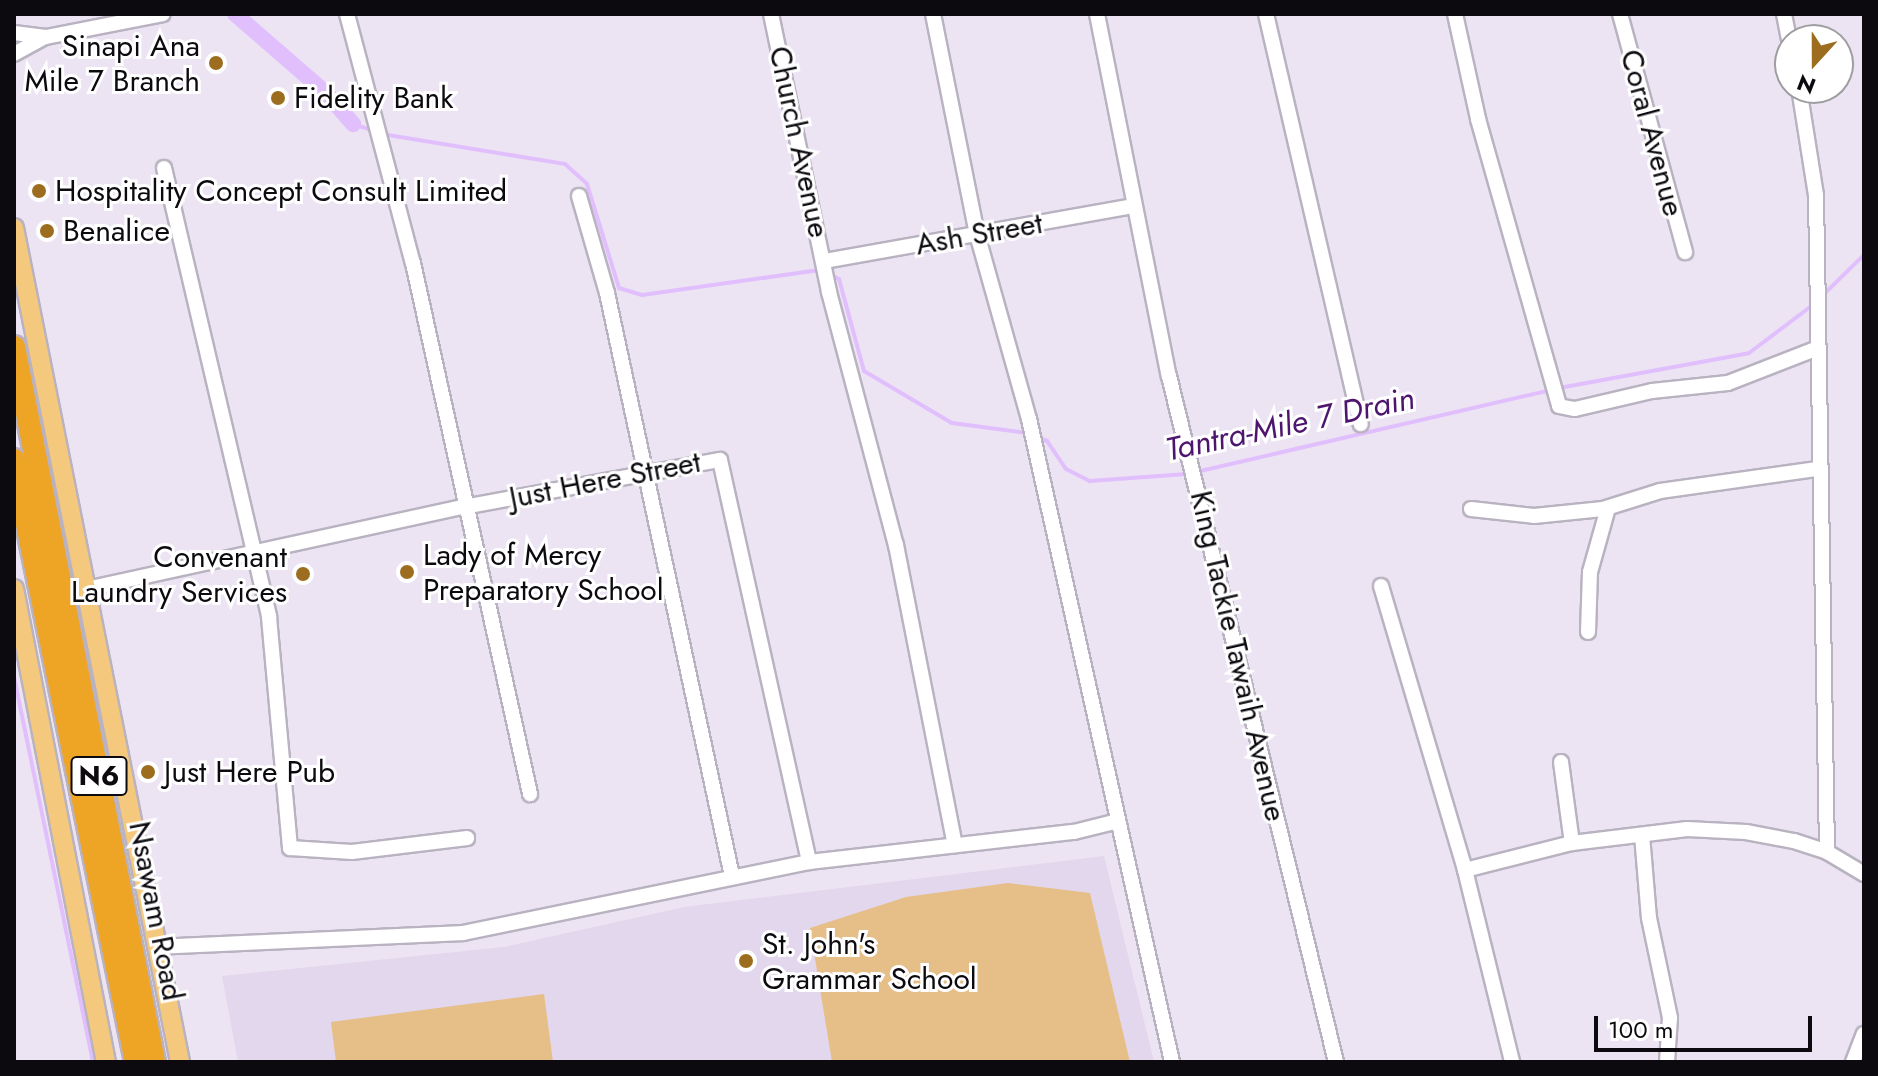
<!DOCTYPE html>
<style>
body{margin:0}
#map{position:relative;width:1878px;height:1076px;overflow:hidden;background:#ece4f3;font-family:Jost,sans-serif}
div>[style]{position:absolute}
.built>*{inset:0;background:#e2d7ec}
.green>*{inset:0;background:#e6be87}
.stream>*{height:4px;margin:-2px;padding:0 2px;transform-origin:2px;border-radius:2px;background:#e1bffd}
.canal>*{height:16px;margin:-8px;padding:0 8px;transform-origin:8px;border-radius:8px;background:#e1bffd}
.roads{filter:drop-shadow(2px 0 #b9b2c0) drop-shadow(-2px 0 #b9b2c0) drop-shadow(0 2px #b9b2c0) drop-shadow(0 -2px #b9b2c0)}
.minor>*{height:14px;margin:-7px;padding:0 7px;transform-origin:7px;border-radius:7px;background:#fff}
.major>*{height:18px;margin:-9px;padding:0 9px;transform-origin:9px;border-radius:9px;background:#f5c97d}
.highway>*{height:22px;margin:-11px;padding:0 11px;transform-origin:11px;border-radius:11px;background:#eea526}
.dots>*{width:22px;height:22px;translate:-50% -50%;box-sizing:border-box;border:4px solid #fff;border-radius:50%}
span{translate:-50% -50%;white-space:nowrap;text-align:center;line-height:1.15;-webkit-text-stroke:6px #fff;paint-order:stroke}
.shield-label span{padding:2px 6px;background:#fff;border:2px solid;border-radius:6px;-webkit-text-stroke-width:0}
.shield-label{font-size:28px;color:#0c0a0f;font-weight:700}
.poi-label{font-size:30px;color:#0c0a0f}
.right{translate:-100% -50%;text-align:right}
.left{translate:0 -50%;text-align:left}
.street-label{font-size:30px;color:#0c0a0f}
.water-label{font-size:32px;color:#4d156e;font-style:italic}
.frame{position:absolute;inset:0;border:16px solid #0c0a0f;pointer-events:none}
.north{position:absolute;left:1774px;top:24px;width:80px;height:80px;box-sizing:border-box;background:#fff;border:2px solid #9e9d9f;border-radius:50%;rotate:201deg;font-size:22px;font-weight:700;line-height:32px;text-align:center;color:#0c0a0f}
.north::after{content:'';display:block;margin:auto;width:28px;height:36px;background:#9c6d1f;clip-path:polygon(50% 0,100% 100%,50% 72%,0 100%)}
.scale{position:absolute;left:1594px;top:1016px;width:218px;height:36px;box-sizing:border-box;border:4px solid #0c0a0f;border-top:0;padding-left:10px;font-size:24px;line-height:28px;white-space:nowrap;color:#0c0a0f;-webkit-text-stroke:6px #fff;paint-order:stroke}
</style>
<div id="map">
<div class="built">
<i style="clip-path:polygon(1104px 856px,1154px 1062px,238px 1062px,222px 976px,504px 947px,684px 907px)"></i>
</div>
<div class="green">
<i style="clip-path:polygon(1008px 883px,1090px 893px,1130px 1062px,832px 1062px,810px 928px,906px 897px)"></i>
<i style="clip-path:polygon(544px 994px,553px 1062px,336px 1062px,331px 1022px)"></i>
</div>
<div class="stream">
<i style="left:353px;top:124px;width:22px;rotate:18deg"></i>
<i style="left:382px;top:134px;width:185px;rotate:9.3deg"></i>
<i style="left:565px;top:164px;width:30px;rotate:42deg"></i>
<i style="left:587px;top:184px;width:109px;rotate:72.9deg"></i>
<i style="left:619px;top:288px;width:24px;rotate:17deg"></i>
<i style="left:642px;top:295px;width:179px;rotate:-8deg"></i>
<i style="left:831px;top:275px;width:9px;rotate:27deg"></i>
<i style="left:839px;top:279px;width:95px;rotate:74.8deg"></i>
<i style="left:864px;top:371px;width:102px;rotate:30.6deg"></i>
<i style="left:952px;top:423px;width:76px;rotate:7.6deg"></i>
<i style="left:1823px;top:295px;width:57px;rotate:-44.3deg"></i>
<i style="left:1559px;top:388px;width:193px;rotate:-10.4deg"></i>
<i style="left:1749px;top:353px;width:81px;rotate:-37deg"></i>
<i style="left:1035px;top:437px;width:13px;rotate:18deg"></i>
<i style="left:1047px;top:441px;width:34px;rotate:56deg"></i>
<i style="left:1066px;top:469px;width:27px;rotate:27deg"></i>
<i style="left:1090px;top:481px;width:97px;rotate:-4.1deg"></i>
<i style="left:1196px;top:472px;width:363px;rotate:-13deg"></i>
<i style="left:14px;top:677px;width:393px;rotate:78.4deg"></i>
</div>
<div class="canal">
<i style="left:235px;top:14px;width:122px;rotate:41deg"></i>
<i style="left:327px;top:94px;width:40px;rotate:49deg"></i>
</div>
<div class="roads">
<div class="minor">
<i style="left:347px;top:14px;width:258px;rotate:75.2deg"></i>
<i style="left:413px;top:263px;width:544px;rotate:77.57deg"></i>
<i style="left:771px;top:14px;width:284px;rotate:78.2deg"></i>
<i style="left:829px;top:292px;width:262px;rotate:75.2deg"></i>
<i style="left:896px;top:545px;width:306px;rotate:78.9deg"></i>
<i style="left:933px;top:14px;width:224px;rotate:78.7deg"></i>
<i style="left:977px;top:234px;width:192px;rotate:74.3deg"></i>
<i style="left:1029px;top:419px;width:659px;rotate:77.46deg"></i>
<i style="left:1097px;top:14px;width:369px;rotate:78.8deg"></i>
<i style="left:1169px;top:376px;width:706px;rotate:76.32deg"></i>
<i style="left:1266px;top:14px;width:421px;rotate:77deg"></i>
<i style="left:1455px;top:14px;width:107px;rotate:77.6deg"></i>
<i style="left:1478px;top:119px;width:298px;rotate:74.2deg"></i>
<i style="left:1559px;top:406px;width:16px;rotate:11deg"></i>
<i style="left:1575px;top:409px;width:79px;rotate:-13.2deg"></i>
<i style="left:1652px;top:391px;width:76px;rotate:-6deg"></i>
<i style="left:1728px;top:383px;width:93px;rotate:-21.3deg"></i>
<i style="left:1620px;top:14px;width:247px;rotate:74.7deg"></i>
<i style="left:1784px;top:14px;width:32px;rotate:79deg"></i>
<i style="left:14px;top:33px;width:32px;rotate:7deg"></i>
<i style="left:46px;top:37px;width:119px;rotate:-11.1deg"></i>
<i style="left:14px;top:54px;width:35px;rotate:-29deg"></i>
<i style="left:1799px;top:88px;width:108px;rotate:81deg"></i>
<i style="left:1816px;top:195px;width:657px;rotate:89.04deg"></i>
<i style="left:164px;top:168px;width:461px;rotate:76.8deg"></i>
<i style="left:269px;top:617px;width:232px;rotate:84.8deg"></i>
<i style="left:290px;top:848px;width:62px;rotate:3.7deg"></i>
<i style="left:352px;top:852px;width:116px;rotate:-6.9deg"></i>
<i style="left:579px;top:196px;width:101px;rotate:73.9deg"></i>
<i style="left:607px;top:293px;width:596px;rotate:77.9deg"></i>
<i style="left:825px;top:261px;width:314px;rotate:-10.1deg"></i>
<i style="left:1471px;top:509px;width:63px;rotate:6.3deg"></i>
<i style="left:1534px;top:516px;width:69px;rotate:-5.8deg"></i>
<i style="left:1603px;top:509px;width:60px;rotate:-17.5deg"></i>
<i style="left:1660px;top:491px;width:159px;rotate:-8deg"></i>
<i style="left:1381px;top:586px;width:296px;rotate:73.5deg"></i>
<i style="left:1465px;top:870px;width:198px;rotate:76.2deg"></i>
<i style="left:86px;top:589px;width:386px;rotate:-12.3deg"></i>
<i style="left:463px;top:507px;width:261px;rotate:-10.4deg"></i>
<i style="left:720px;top:460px;width:412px;rotate:77.5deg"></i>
<i style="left:1588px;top:632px;width:60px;rotate:-88.1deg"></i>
<i style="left:1590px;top:572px;width:66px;rotate:-74.3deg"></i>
<i style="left:1561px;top:762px;width:82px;rotate:82.3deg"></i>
<i style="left:1642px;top:835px;width:83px;rotate:85.2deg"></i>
<i style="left:1649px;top:918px;width:102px;rotate:78.1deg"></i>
<i style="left:1670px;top:1018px;width:44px;rotate:93.9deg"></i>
<i style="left:1465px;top:870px;width:110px;rotate:-14.2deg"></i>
<i style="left:1572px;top:843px;width:116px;rotate:-6.9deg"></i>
<i style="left:1687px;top:829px;width:59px;rotate:2.9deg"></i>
<i style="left:1746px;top:832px;width:49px;rotate:10.6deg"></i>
<i style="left:1794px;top:841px;width:35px;rotate:18deg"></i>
<i style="left:1827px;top:852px;width:43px;rotate:30.7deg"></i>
<i style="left:156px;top:947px;width:307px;rotate:-2.6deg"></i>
<i style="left:463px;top:933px;width:353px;rotate:-11.6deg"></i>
<i style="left:809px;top:862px;width:267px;rotate:-6.5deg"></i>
<i style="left:1074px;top:832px;width:45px;rotate:-14deg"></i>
<i style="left:1853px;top:1062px;width:30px;rotate:-69deg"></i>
</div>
<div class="major">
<i style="left:14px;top:228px;width:850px;rotate:78.74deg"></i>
<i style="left:14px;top:589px;width:482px;rotate:79deg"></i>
</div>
<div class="highway">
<i style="left:14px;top:347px;width:729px;rotate:78.92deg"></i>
<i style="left:14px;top:460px;width:614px;rotate:78.54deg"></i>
</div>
</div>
<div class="dots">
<i style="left:216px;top:63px;background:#9c6d1f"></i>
<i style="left:278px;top:98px;background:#9c6d1f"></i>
<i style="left:39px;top:191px;background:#9c6d1f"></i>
<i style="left:47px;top:231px;background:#9c6d1f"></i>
<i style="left:407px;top:572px;background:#9c6d1f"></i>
<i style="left:303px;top:574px;background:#9c6d1f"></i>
<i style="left:148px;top:772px;background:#9c6d1f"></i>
<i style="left:746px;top:961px;background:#9c6d1f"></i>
</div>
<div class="shield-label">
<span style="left:99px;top:776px">N6</span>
</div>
<div class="poi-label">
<span class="right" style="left:200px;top:63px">Sinapi Ana<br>Mile 7 Branch</span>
<span class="left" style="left:294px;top:98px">Fidelity Bank</span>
<span class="left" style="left:55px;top:191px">Hospitality Concept Consult Limited</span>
<span class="left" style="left:63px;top:231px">Benalice</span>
<span class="left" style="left:423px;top:572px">Lady of Mercy<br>Preparatory School</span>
<span class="right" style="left:287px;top:574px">Convenant<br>Laundry Services</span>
<span class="left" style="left:164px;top:772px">Just Here Pub</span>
<span class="left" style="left:762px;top:961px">St. John's<br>Grammar School</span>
</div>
<div class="street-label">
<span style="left:1652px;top:133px;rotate:75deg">Coral Avenue</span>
<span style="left:799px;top:142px;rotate:78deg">Church Avenue</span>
<span style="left:979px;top:234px;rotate:-10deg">Ash Street</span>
<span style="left:605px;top:480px;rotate:-11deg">Just Here Street</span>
<span style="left:1238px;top:656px;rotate:77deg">King Tackie Tawaih Avenue</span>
<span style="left:156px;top:911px;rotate:79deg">Nsawam Road</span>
</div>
<div class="water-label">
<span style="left:1290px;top:424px;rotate:-12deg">Tantra-Mile 7 Drain</span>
</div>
<div class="frame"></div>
<div class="north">N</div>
<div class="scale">100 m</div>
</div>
